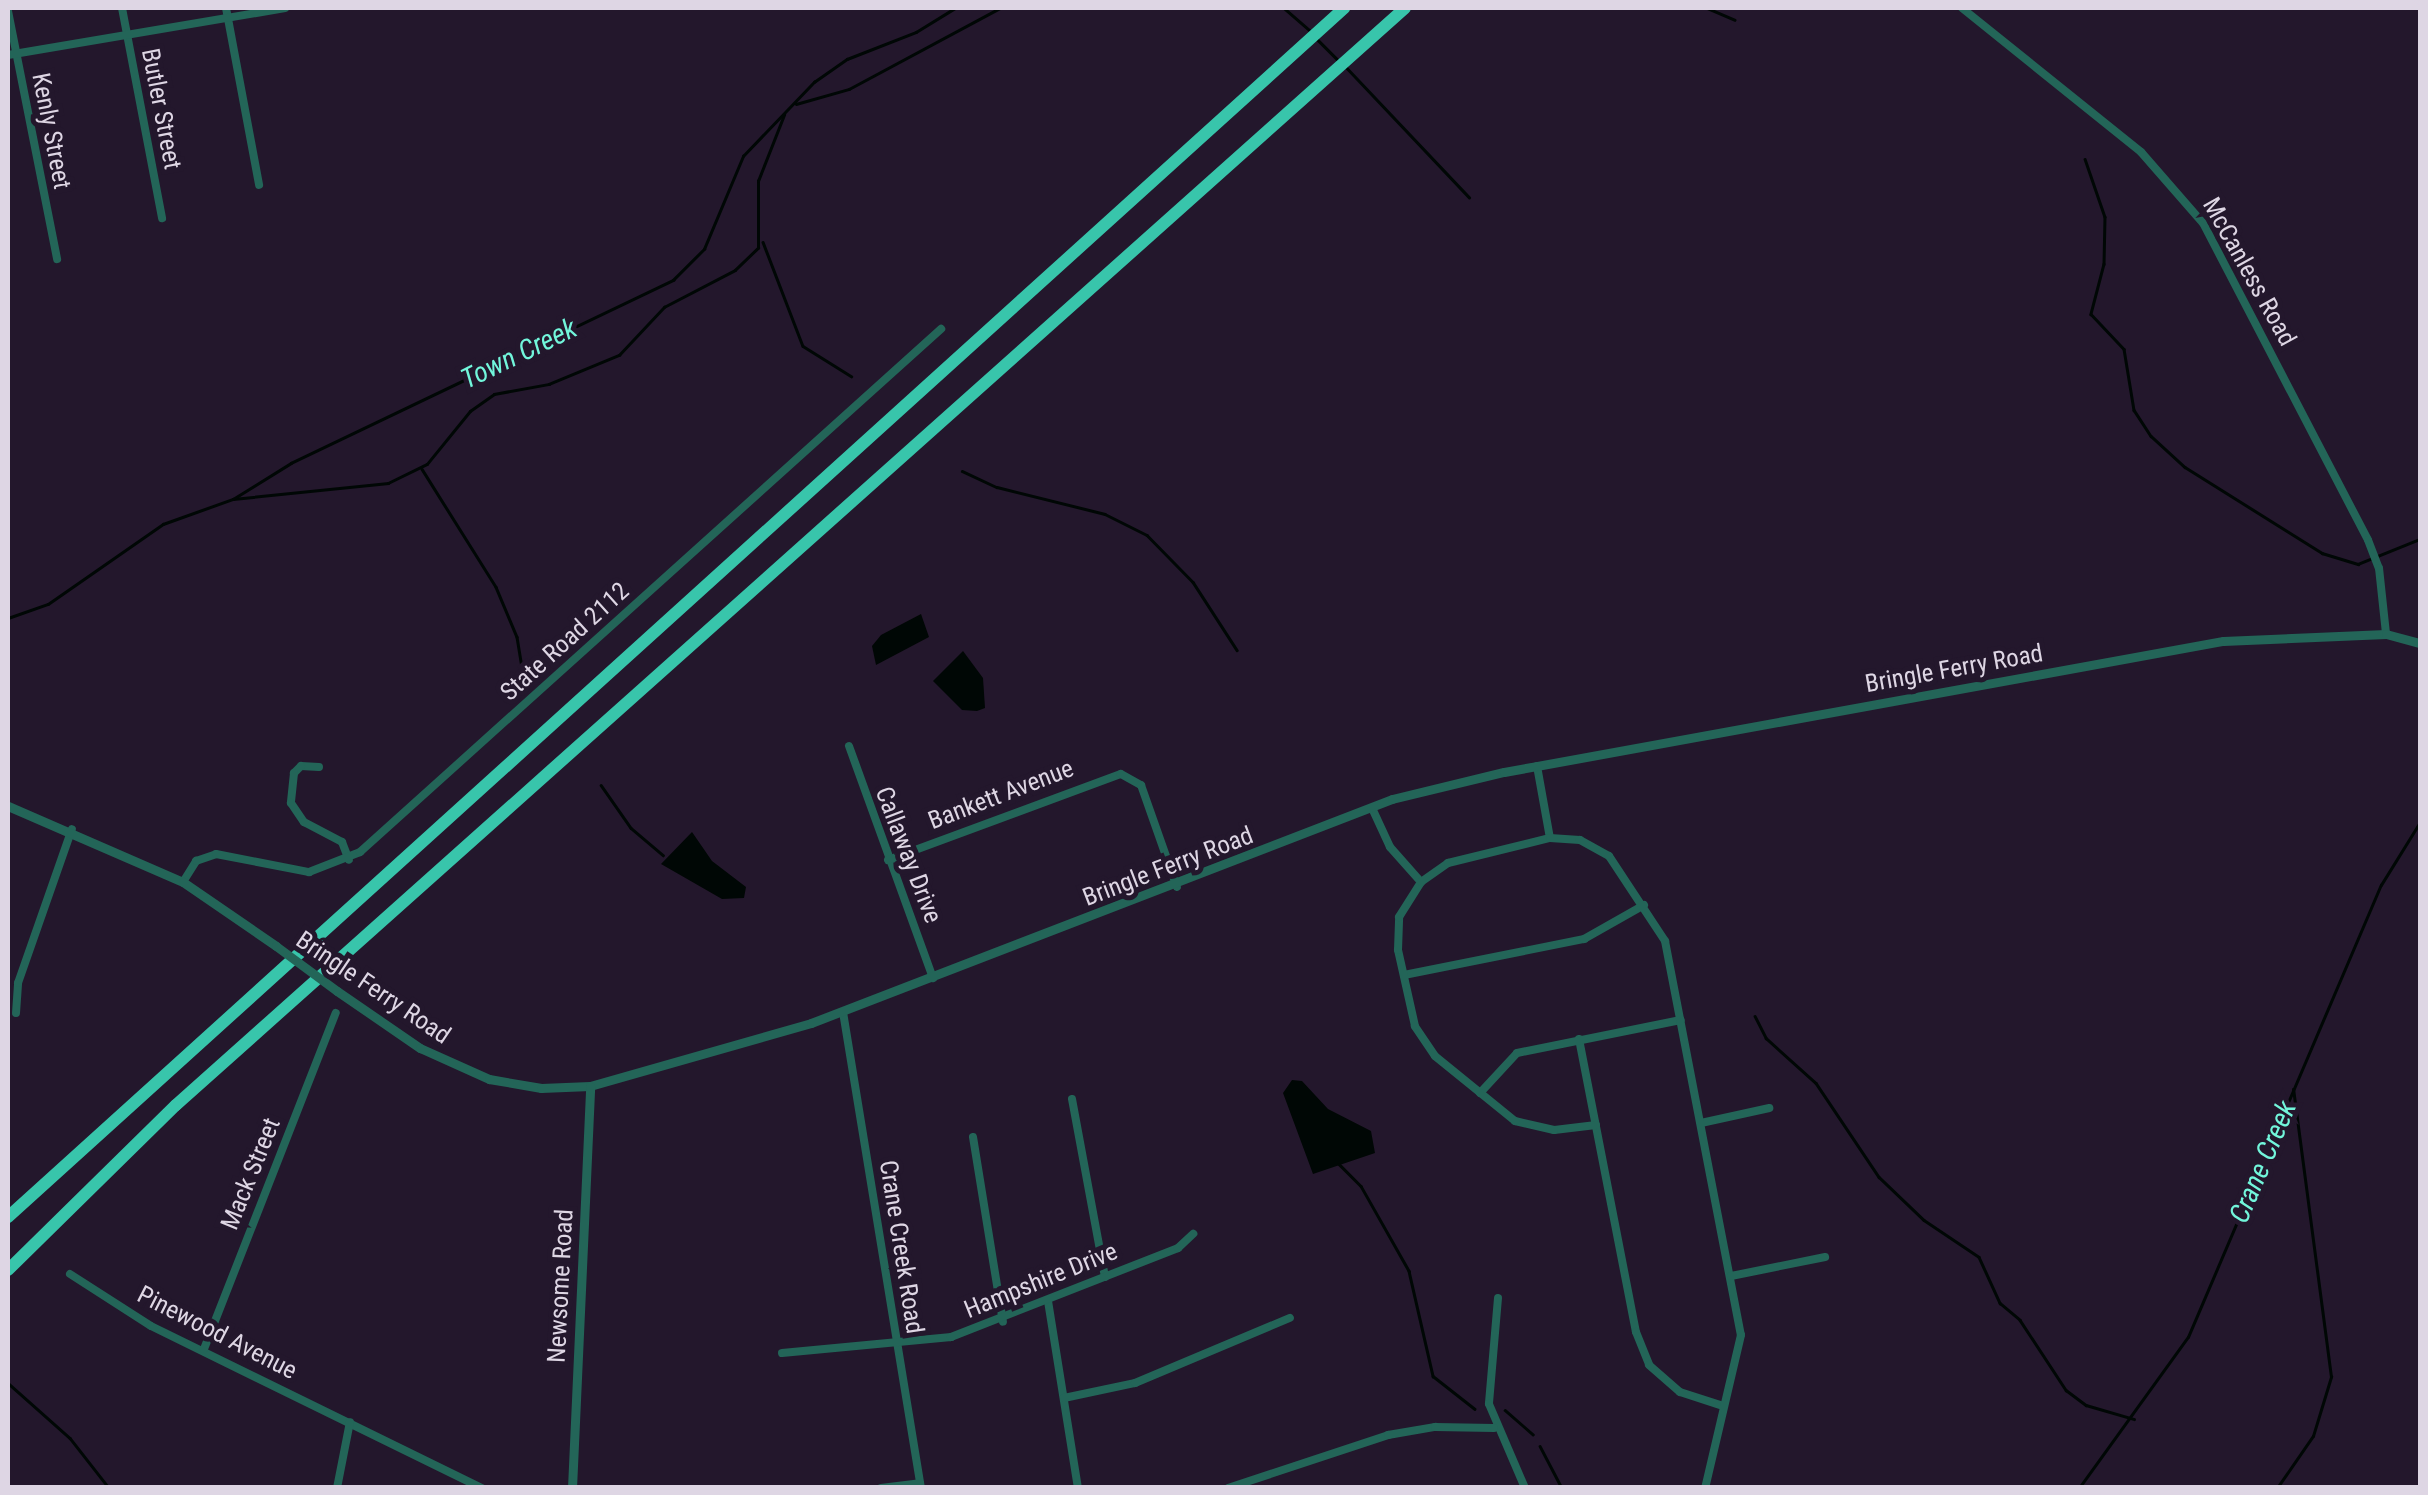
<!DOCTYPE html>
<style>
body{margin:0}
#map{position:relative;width:2428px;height:1495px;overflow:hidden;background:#23172c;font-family:"Roboto Condensed",sans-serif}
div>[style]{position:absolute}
.water>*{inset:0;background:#000705}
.stream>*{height:2.5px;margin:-1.25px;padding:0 1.25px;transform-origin:1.25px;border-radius:1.25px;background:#000705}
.minor>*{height:8px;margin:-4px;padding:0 4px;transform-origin:4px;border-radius:4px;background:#236558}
.tertiary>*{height:9px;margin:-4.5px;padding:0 4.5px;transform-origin:4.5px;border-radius:4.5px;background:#236558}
.motorway>*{height:12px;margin:-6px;padding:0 6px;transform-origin:6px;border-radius:6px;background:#38c5ab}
.tertiary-bridge>*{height:9px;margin:-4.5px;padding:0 4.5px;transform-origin:4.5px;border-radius:4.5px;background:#236558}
span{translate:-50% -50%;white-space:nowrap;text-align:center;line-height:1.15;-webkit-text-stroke:10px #23172c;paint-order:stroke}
.street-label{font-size:25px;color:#ded6e4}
.water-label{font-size:28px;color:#72f6db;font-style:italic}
.frame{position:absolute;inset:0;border:10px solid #ded6e4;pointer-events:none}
</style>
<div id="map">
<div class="water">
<i style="clip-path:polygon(921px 614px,929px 637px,876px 665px,872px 646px,881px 635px)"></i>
<i style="clip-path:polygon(963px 651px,983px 678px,985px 708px,977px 711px,962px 710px,933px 681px)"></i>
<i style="clip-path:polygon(692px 832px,712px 861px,746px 887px,744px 898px,722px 899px,661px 864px)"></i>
<i style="clip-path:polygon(1292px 1080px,1302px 1081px,1328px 1109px,1371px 1131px,1375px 1153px,1313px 1174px,1283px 1093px)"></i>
</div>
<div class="stream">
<i style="left:1284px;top:8px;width:35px;rotate:41deg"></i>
<i style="left:1707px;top:8px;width:30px;rotate:23deg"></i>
<i style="left:1318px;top:40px;width:27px;rotate:45deg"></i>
<i style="left:1347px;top:68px;width:178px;rotate:46.6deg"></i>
<i style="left:796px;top:104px;width:55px;rotate:-15.8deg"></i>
<i style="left:849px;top:89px;width:171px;rotate:-28.2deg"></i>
<i style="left:2085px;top:159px;width:61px;rotate:71deg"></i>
<i style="left:2105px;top:217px;width:47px;rotate:91.2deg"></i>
<i style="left:2104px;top:264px;width:52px;rotate:104.6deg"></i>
<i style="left:2091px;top:314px;width:48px;rotate:46.7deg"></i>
<i style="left:2124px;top:349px;width:62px;rotate:80.7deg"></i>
<i style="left:2134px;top:410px;width:31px;rotate:57deg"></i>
<i style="left:2151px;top:436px;width:46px;rotate:42.4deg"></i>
<i style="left:2185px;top:467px;width:162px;rotate:32.1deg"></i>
<i style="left:2322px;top:553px;width:38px;rotate:17deg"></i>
<i style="left:2358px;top:564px;width:67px;rotate:-22deg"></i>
<i style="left:763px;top:242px;width:111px;rotate:69deg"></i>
<i style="left:803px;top:346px;width:57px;rotate:32deg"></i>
<i style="left:422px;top:469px;width:139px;rotate:57.9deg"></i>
<i style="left:496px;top:587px;width:54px;rotate:67.2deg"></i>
<i style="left:517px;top:637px;width:50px;rotate:80.7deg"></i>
<i style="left:962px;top:471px;width:38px;rotate:25deg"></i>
<i style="left:997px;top:487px;width:111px;rotate:14deg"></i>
<i style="left:1105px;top:514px;width:47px;rotate:26.6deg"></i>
<i style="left:1147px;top:535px;width:66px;rotate:45.6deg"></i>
<i style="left:1193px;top:582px;width:81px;rotate:57.1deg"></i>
<i style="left:233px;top:499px;width:156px;rotate:-5.9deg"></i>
<i style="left:388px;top:483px;width:43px;rotate:-26deg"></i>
<i style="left:427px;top:464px;width:68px;rotate:-50.9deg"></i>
<i style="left:470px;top:411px;width:29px;rotate:-35deg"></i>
<i style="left:494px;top:394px;width:56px;rotate:-10.3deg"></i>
<i style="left:549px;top:384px;width:76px;rotate:-22.5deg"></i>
<i style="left:619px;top:355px;width:66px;rotate:-46.8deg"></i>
<i style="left:664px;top:307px;width:80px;rotate:-27.5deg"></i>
<i style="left:735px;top:270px;width:32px;rotate:-44deg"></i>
<i style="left:758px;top:248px;width:67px;rotate:-90deg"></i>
<i style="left:758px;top:181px;width:71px;rotate:-68.5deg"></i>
<i style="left:8px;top:618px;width:42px;rotate:-19.3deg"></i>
<i style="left:48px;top:604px;width:140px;rotate:-34.8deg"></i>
<i style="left:163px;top:524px;width:74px;rotate:-19.7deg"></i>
<i style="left:233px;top:499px;width:68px;rotate:-31.8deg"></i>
<i style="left:291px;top:463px;width:424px;rotate:-25.6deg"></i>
<i style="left:673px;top:280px;width:44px;rotate:-45deg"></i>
<i style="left:704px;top:249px;width:101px;rotate:-67.2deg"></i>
<i style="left:743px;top:156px;width:103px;rotate:-46.2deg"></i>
<i style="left:814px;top:82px;width:40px;rotate:-34.9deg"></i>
<i style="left:847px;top:59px;width:74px;rotate:-21.4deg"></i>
<i style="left:916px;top:32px;width:46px;rotate:-31.6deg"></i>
<i style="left:601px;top:785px;width:52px;rotate:55.1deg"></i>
<i style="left:631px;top:828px;width:42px;rotate:40.2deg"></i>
<i style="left:2420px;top:811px;width:8px;rotate:90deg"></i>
<i style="left:1755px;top:1016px;width:25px;rotate:63deg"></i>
<i style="left:1766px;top:1038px;width:67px;rotate:42deg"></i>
<i style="left:1816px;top:1083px;width:113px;rotate:56.2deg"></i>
<i style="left:1879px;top:1177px;width:62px;rotate:43.7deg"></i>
<i style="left:1924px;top:1220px;width:66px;rotate:33.9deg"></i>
<i style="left:1979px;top:1257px;width:51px;rotate:65.5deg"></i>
<i style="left:2000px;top:1303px;width:26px;rotate:40deg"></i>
<i style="left:2020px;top:1320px;width:84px;rotate:56.7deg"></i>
<i style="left:2066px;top:1390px;width:25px;rotate:37deg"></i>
<i style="left:2086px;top:1405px;width:50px;rotate:16.3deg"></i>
<i style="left:1339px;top:1164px;width:31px;rotate:45deg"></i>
<i style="left:1361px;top:1186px;width:98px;rotate:60.5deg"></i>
<i style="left:1409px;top:1271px;width:108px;rotate:77.1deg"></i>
<i style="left:1433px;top:1376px;width:53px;rotate:38.2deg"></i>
<i style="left:8px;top:1383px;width:83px;rotate:41.6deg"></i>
<i style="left:70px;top:1438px;width:63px;rotate:52deg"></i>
<i style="left:1505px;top:1410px;width:37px;rotate:41deg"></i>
<i style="left:1540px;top:1446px;width:47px;rotate:62.4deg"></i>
<i style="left:2079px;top:1488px;width:186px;rotate:-54.2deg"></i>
<i style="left:2188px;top:1337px;width:491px;rotate:-66.9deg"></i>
<i style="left:2381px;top:885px;width:74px;rotate:-58.2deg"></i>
<i style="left:2277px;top:1488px;width:63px;rotate:-55.3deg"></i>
<i style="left:2313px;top:1436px;width:62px;rotate:-73deg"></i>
<i style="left:2331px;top:1377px;width:290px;rotate:-97.5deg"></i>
</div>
<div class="minor">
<i style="left:122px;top:8px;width:214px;rotate:79.2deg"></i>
<i style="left:226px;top:8px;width:180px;rotate:79.4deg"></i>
<i style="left:1962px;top:8px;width:230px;rotate:38.8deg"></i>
<i style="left:2141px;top:152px;width:94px;rotate:48.9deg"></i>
<i style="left:2203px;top:223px;width:357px;rotate:62.5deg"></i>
<i style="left:2368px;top:540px;width:30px;rotate:69deg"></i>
<i style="left:2379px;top:568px;width:66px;rotate:83.9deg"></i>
<i style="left:8px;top:11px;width:253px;rotate:78.8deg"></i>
<i style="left:8px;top:55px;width:281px;rotate:-9.6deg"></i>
<i style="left:849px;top:746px;width:247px;rotate:70.1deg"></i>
<i style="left:1537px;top:766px;width:73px;rotate:79.8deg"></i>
<i style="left:319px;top:767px;width:18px;rotate:-177deg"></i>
<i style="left:301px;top:766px;width:10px;rotate:135deg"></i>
<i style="left:294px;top:773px;width:30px;rotate:96deg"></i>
<i style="left:291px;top:803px;width:23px;rotate:56deg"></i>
<i style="left:304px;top:822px;width:43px;rotate:27.8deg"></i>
<i style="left:342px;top:842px;width:19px;rotate:69deg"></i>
<i style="left:1372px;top:808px;width:43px;rotate:65.2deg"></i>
<i style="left:1390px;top:847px;width:47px;rotate:48.5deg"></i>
<i style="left:888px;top:860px;width:248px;rotate:-20.3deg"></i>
<i style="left:1121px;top:774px;width:23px;rotate:29deg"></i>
<i style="left:1141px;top:785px;width:108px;rotate:70.6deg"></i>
<i style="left:183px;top:882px;width:25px;rotate:-58deg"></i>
<i style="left:196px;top:861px;width:21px;rotate:-19deg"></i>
<i style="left:216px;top:854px;width:95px;rotate:11deg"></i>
<i style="left:309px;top:872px;width:55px;rotate:-21.4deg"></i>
<i style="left:360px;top:852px;width:782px;rotate:-41.99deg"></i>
<i style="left:1404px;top:975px;width:184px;rotate:-11.3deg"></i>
<i style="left:1584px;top:939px;width:69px;rotate:-29.5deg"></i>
<i style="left:843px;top:1012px;width:482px;rotate:80.7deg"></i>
<i style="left:16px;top:1013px;width:30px;rotate:-86deg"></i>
<i style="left:18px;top:983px;width:163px;rotate:-70.7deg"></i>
<i style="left:1579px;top:1039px;width:298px;rotate:79deg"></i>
<i style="left:1636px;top:1332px;width:35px;rotate:68deg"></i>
<i style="left:1649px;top:1365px;width:41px;rotate:41.1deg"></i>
<i style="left:1680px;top:1392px;width:45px;rotate:18deg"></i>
<i style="left:1480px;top:1093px;width:54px;rotate:-47.2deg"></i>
<i style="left:1517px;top:1053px;width:167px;rotate:-11.4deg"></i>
<i style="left:1072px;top:1099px;width:181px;rotate:79.5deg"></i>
<i style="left:1701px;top:1123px;width:70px;rotate:-12.4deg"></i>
<i style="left:1596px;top:1125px;width:42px;rotate:173.2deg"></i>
<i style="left:1554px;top:1130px;width:40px;rotate:-167deg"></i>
<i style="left:1515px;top:1121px;width:103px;rotate:-140.9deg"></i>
<i style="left:1435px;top:1056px;width:36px;rotate:-124deg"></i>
<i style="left:1415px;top:1026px;width:78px;rotate:-102.6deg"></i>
<i style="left:1398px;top:950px;width:33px;rotate:-88deg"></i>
<i style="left:1399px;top:917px;width:41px;rotate:-57.8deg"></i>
<i style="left:1421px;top:882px;width:33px;rotate:-35deg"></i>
<i style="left:1448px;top:863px;width:105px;rotate:-13.8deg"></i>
<i style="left:1550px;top:838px;width:30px;rotate:4deg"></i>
<i style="left:1580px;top:840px;width:33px;rotate:29deg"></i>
<i style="left:1609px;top:856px;width:102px;rotate:56.6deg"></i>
<i style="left:1665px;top:941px;width:401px;rotate:79.1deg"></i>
<i style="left:1741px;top:1335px;width:157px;rotate:103.2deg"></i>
<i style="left:973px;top:1137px;width:187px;rotate:80.8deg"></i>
<i style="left:70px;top:1274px;width:96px;rotate:32.7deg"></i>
<i style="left:151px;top:1326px;width:369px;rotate:26.1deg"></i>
<i style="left:1731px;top:1276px;width:96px;rotate:-11.4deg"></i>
<i style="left:1498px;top:1298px;width:106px;rotate:94.9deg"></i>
<i style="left:1489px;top:1404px;width:91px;rotate:66.8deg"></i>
<i style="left:1048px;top:1301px;width:189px;rotate:80.9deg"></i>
<i style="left:204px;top:1349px;width:361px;rotate:-68.6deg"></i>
<i style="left:782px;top:1353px;width:170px;rotate:-5.4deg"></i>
<i style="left:951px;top:1337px;width:244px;rotate:-21.4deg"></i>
<i style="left:1178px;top:1248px;width:21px;rotate:-43deg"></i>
<i style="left:1064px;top:1398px;width:73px;rotate:-11.9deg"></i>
<i style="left:1135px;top:1383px;width:168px;rotate:-22.8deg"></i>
<i style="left:337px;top:1488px;width:67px;rotate:-78.9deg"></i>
<i style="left:881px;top:1488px;width:39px;rotate:-7deg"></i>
<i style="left:1228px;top:1488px;width:169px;rotate:-18.3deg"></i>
<i style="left:1388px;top:1435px;width:48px;rotate:-9.7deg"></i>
<i style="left:1435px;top:1427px;width:59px;rotate:1deg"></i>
</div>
<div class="tertiary">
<i style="left:8px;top:806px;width:191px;rotate:23.5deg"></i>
<i style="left:183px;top:882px;width:113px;rotate:34.5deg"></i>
<i style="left:337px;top:991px;width:101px;rotate:34.5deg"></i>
<i style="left:420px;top:1048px;width:76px;rotate:24.2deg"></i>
<i style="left:489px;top:1079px;width:53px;rotate:9.8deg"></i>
<i style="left:541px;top:1088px;width:49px;rotate:-2.3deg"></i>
<i style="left:590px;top:1086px;width:230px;rotate:-15.9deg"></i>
<i style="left:811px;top:1023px;width:623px;rotate:-21.08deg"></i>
<i style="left:1392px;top:799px;width:115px;rotate:-13.6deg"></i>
<i style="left:1504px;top:772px;width:731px;rotate:-10.33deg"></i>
<i style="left:2223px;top:641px;width:163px;rotate:-2.5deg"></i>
<i style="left:2386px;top:634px;width:35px;rotate:15deg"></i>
<i style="left:572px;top:1488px;width:402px;rotate:-87.4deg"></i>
</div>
<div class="motorway">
<i style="left:8px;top:1217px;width:1802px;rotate:-42.14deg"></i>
<i style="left:8px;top:1270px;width:235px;rotate:-44.5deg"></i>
<i style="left:176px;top:1105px;width:1647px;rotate:-41.75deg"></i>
</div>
<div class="tertiary-bridge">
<i style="left:276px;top:946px;width:76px;rotate:36.4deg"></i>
</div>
<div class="street-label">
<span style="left:161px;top:109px;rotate:79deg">Butler Street</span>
<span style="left:51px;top:131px;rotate:79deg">Kenly Street</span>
<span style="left:2249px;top:272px;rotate:61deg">McCanless Road</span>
<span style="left:565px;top:642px;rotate:-42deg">State Road 2112</span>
<span style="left:1954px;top:669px;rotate:-10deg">Bringle Ferry Road</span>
<span style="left:1001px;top:795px;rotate:-21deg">Bankett Avenue</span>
<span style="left:908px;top:855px;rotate:69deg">Callaway Drive</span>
<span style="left:1168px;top:867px;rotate:-21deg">Bringle Ferry Road</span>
<span style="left:373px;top:988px;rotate:34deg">Bringle Ferry Road</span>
<span style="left:251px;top:1174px;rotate:-68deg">Mack Street</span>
<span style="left:901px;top:1247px;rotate:81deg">Crane Creek Road</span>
<span style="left:1041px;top:1281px;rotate:-22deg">Hampshire Drive</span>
<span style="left:561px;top:1286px;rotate:-87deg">Newsome Road</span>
<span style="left:217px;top:1333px;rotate:27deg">Pinewood Avenue</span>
</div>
<div class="water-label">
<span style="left:519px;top:354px;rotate:-26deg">Town Creek</span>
<span style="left:2263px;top:1162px;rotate:-67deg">Crane Creek</span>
</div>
<div class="frame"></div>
</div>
